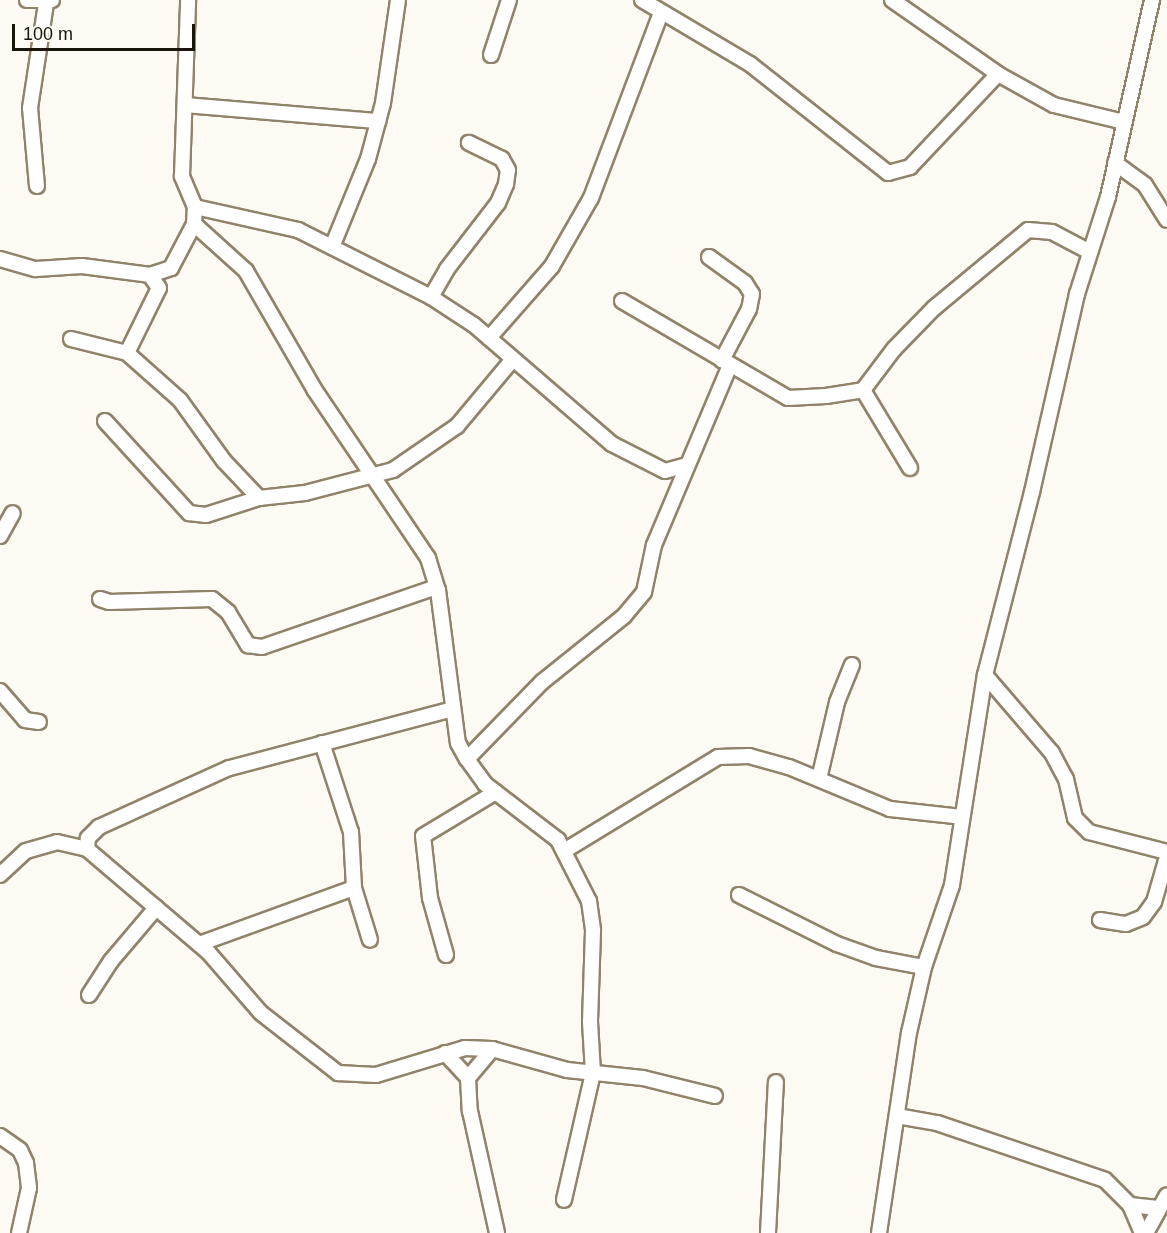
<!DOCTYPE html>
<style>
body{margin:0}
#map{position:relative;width:1167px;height:1233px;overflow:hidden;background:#fdfaf4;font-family:Arial,sans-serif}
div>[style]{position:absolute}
.roads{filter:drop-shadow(2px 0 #91836a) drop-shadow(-2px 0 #91836a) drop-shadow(0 2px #91836a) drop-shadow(0 -2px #91836a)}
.minor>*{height:14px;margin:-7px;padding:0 7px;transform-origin:7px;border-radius:7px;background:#fff}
span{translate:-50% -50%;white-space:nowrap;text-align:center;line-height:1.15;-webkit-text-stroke:6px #fdfaf4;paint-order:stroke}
.scale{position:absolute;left:12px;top:24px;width:183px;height:27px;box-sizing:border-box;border:3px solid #1a150b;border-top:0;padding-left:8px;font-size:18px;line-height:21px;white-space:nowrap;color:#1a150b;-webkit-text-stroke:4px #fdfaf4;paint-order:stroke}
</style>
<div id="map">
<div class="roads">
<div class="minor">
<i style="left:27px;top:0;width:25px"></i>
<i style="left:642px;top:0;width:126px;rotate:30.7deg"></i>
<i style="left:750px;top:64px;width:176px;rotate:38.3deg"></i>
<i style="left:888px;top:173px;width:23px;rotate:-15deg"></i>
<i style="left:910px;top:167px;width:128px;rotate:-46.6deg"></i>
<i style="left:892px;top:0;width:129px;rotate:34.9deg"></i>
<i style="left:998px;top:74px;width:64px;rotate:29deg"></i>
<i style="left:1054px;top:105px;width:72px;rotate:13.7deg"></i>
<i style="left:491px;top:55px;width:58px;rotate:-71.9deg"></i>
<i style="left:186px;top:105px;width:193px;rotate:4.8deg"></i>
<i style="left:1115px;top:163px;width:37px;rotate:36deg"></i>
<i style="left:1145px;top:185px;width:41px;rotate:57.8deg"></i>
<i style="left:37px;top:186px;width:78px;rotate:-95.1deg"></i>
<i style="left:30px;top:108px;width:106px;rotate:-81.3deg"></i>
<i style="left:195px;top:207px;width:106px;rotate:12.6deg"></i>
<i style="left:298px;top:230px;width:149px;rotate:26.7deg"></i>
<i style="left:431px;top:297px;width:51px;rotate:33.1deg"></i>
<i style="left:474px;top:325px;width:182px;rotate:40.8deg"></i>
<i style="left:612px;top:444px;width:59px;rotate:27deg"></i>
<i style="left:665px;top:471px;width:20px;rotate:-15deg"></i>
<i style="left:194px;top:224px;width:70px;rotate:42.1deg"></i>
<i style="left:246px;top:271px;width:136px;rotate:60deg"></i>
<i style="left:314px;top:389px;width:204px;rotate:56deg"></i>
<i style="left:428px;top:558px;width:34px;rotate:73deg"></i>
<i style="left:438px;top:590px;width:154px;rotate:82.6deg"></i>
<i style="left:458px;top:743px;width:18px;rotate:61deg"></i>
<i style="left:467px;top:759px;width:31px;rotate:54deg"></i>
<i style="left:485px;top:784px;width:92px;rotate:37.5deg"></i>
<i style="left:558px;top:840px;width:68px;rotate:63.1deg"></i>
<i style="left:589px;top:901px;width:30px;rotate:82deg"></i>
<i style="left:593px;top:931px;width:91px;rotate:91.9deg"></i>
<i style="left:590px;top:1022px;width:51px;rotate:86.6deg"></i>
<i style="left:593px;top:1073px;width:130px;rotate:102.9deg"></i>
<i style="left:332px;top:247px;width:95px;rotate:-67.8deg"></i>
<i style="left:368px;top:159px;width:58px;rotate:-75deg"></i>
<i style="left:383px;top:103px;width:104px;rotate:-81.7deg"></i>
<i style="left:709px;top:257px;width:44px;rotate:35.8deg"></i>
<i style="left:745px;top:283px;width:13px;rotate:58deg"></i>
<i style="left:752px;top:294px;width:15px;rotate:101deg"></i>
<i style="left:749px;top:309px;width:58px;rotate:117.9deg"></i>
<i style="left:0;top:259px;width:37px;rotate:16deg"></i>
<i style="left:36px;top:269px;width:46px;rotate:-3.7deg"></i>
<i style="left:82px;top:266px;width:69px;rotate:7.5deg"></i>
<i style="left:150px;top:275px;width:22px;rotate:-18deg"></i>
<i style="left:171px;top:268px;width:50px;rotate:-62.4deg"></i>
<i style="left:194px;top:224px;width:17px;rotate:-87deg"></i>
<i style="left:195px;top:207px;width:34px;rotate:-113deg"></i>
<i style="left:182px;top:176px;width:176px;rotate:-88deg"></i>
<i style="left:431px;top:297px;width:32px;rotate:-60deg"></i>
<i style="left:447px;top:269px;width:83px;rotate:-52.3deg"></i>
<i style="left:498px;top:203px;width:21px;rotate:-67deg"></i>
<i style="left:506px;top:184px;width:14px;rotate:-82deg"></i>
<i style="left:508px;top:170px;width:13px;rotate:-119deg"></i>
<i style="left:502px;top:159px;width:37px;rotate:-154deg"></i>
<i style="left:622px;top:301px;width:192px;rotate:30.3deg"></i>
<i style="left:788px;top:398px;width:38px;rotate:-3deg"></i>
<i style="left:826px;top:396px;width:37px;rotate:-9deg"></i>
<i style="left:863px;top:390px;width:51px;rotate:-52.9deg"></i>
<i style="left:894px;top:349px;width:57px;rotate:-45.7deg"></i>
<i style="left:934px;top:308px;width:122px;rotate:-39.7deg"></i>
<i style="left:1028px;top:230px;width:24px;rotate:5deg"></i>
<i style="left:1052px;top:232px;width:43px;rotate:27.8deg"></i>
<i style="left:489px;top:338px;width:96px;rotate:-48.8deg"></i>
<i style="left:552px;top:266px;width:78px;rotate:-60.2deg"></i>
<i style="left:591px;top:198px;width:198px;rotate:-69.3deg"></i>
<i style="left:71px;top:339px;width:58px;rotate:14deg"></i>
<i style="left:127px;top:353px;width:71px;rotate:41.6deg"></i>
<i style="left:180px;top:400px;width:75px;rotate:54.2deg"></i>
<i style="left:224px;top:461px;width:51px;rotate:46.6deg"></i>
<i style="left:127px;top:353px;width:72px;rotate:-63.8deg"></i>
<i style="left:159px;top:288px;width:16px;rotate:-125deg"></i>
<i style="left:863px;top:390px;width:91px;rotate:58.9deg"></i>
<i style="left:105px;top:421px;width:125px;rotate:47.6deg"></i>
<i style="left:189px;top:513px;width:17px;rotate:7deg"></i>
<i style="left:206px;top:515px;width:56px;rotate:-17.8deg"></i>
<i style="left:259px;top:498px;width:46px;rotate:-6.2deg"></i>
<i style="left:305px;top:493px;width:91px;rotate:-14.6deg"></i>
<i style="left:393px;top:470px;width:78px;rotate:-34.5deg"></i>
<i style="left:457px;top:426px;width:87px;rotate:-50.1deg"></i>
<i style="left:0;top:536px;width:26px;rotate:-61deg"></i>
<i style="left:100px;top:599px;width:9px;rotate:18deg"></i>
<i style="left:109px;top:602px;width:103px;rotate:-1.7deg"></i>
<i style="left:212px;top:599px;width:21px;rotate:39deg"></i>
<i style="left:228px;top:612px;width:39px;rotate:59deg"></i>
<i style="left:248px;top:645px;width:14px;rotate:8deg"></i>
<i style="left:262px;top:647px;width:184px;rotate:-19deg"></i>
<i style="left:985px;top:675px;width:103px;rotate:49.3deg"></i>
<i style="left:1052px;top:753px;width:30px;rotate:62deg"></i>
<i style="left:1066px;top:779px;width:40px;rotate:77deg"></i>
<i style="left:1075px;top:818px;width:20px;rotate:45deg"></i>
<i style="left:1089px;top:832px;width:81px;rotate:14.4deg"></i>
<i style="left:0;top:691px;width:38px;rotate:49deg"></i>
<i style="left:25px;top:720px;width:14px;rotate:8deg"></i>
<i style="left:453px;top:709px;width:232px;rotate:165.2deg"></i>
<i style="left:229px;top:768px;width:143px;rotate:155.6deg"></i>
<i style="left:99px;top:827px;width:16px;rotate:135deg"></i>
<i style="left:88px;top:838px;width:11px;rotate:95deg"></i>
<i style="left:87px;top:849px;width:160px;rotate:40.4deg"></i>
<i style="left:209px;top:953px;width:79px;rotate:49.1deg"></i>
<i style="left:261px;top:1013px;width:98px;rotate:37.9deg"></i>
<i style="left:338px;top:1073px;width:38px;rotate:3deg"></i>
<i style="left:376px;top:1075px;width:93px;rotate:-16.9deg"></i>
<i style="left:465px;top:1048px;width:27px;rotate:2deg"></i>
<i style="left:492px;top:1049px;width:78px;rotate:15.6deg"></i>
<i style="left:567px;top:1070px;width:76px;rotate:6deg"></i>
<i style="left:643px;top:1078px;width:74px;rotate:14deg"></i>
<i style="left:322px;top:743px;width:94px;rotate:72deg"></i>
<i style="left:351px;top:832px;width:56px;rotate:86.9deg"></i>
<i style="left:354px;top:888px;width:54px;rotate:72.9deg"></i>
<i style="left:467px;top:759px;width:107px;rotate:-45.8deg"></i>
<i style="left:542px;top:682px;width:105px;rotate:-38.8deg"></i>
<i style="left:624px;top:616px;width:31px;rotate:-50deg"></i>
<i style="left:644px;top:592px;width:48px;rotate:-78deg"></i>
<i style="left:654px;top:545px;width:195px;rotate:-67.1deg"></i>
<i style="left:819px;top:779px;width:79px;rotate:-76.8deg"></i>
<i style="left:837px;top:702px;width:40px;rotate:-68deg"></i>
<i style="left:564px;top:851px;width:180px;rotate:-31.4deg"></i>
<i style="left:718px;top:757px;width:31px;rotate:-2deg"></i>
<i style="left:749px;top:756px;width:41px;rotate:15.4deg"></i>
<i style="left:789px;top:767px;width:109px;rotate:22.6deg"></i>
<i style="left:890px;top:809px;width:72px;rotate:6.3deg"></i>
<i style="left:0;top:875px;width:35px;rotate:-43deg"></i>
<i style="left:26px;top:851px;width:32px;rotate:-16deg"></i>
<i style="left:57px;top:842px;width:31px;rotate:13deg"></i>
<i style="left:739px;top:895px;width:110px;rotate:26.6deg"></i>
<i style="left:837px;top:944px;width:41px;rotate:19.7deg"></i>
<i style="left:876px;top:958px;width:49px;rotate:10.6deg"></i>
<i style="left:1100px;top:920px;width:26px;rotate:9deg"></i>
<i style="left:1126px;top:924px;width:18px;rotate:-22deg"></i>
<i style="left:1143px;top:917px;width:19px;rotate:-54deg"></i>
<i style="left:1154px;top:902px;width:47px;rotate:-73.9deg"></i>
<i style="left:199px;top:944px;width:165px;rotate:-19.9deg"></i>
<i style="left:446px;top:955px;width:59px;rotate:-105.7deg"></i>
<i style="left:430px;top:898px;width:62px;rotate:-96.4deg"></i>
<i style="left:423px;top:836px;width:85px;rotate:-31.1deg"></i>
<i style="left:89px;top:995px;width:40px;rotate:-57.1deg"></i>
<i style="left:111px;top:961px;width:70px;rotate:-49.7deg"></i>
<i style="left:445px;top:1053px;width:34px;rotate:47deg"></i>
<i style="left:468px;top:1078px;width:33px;rotate:87deg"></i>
<i style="left:470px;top:1111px;width:125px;rotate:77.5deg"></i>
<i style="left:468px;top:1078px;width:38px;rotate:-50deg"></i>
<i style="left:897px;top:1116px;width:41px;rotate:9.9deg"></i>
<i style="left:937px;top:1123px;width:177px;rotate:18.7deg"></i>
<i style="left:1105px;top:1180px;width:35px;rotate:45deg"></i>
<i style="left:1130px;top:1205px;width:30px;rotate:67deg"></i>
<i style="left:0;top:1136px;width:24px;rotate:35deg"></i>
<i style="left:20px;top:1150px;width:14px;rotate:65deg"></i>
<i style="left:26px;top:1163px;width:25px;rotate:83deg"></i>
<i style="left:29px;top:1188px;width:46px;rotate:102.5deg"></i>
<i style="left:1130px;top:1205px;width:28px;rotate:6deg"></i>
<i style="left:768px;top:1233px;width:151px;rotate:-87deg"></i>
<i style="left:879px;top:1233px;width:202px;rotate:-81.5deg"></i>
<i style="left:909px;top:1033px;width:68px;rotate:-77.2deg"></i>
<i style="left:924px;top:967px;width:87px;rotate:-71.1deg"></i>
<i style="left:952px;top:885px;width:213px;rotate:-81.1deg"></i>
<i style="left:985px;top:675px;width:189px;rotate:-75.6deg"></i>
<i style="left:1032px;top:492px;width:203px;rotate:-77.2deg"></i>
<i style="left:1077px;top:294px;width:102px;rotate:-72.3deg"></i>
<i style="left:1108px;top:197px;width:202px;rotate:-77.4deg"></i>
<i style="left:1146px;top:1233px;width:43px;rotate:-61.1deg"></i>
</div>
</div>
<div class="scale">100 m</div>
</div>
